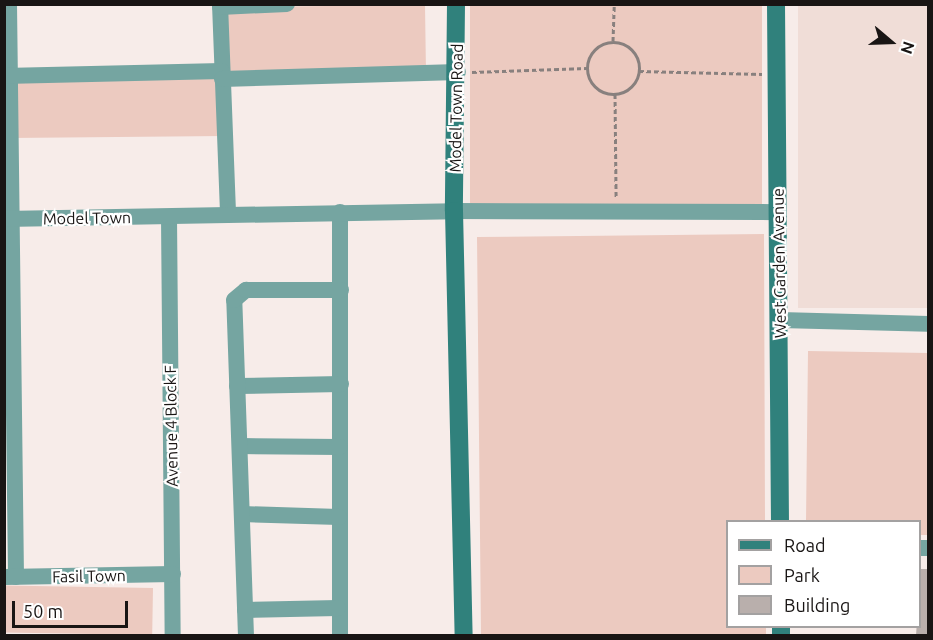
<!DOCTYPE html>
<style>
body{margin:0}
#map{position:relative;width:933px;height:640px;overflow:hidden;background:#f7ece9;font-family:Ubuntu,sans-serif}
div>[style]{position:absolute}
.built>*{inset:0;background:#f0ddd7;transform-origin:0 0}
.green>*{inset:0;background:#eccac0;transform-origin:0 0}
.building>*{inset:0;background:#b9afac}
.path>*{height:3px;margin-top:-1.5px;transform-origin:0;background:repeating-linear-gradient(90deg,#88807e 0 4.5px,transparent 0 7.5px)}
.path>.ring{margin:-1.5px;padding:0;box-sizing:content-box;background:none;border:3px solid #88807e;border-radius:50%}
.street>*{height:16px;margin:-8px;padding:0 8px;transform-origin:8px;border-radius:8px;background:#75a5a1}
.secondary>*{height:18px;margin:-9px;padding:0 9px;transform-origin:9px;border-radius:9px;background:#30817c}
span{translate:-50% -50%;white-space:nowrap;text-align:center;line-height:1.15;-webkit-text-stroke:4.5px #fff;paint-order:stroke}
.street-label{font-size:16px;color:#191514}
.frame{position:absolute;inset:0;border:6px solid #191514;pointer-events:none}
.legend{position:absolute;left:726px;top:520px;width:195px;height:108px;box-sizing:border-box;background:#fff;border:2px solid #a3a1a1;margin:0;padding:8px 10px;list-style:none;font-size:18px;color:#191514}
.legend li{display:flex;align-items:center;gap:12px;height:30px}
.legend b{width:30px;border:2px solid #a3a1a1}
.north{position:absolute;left:861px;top:12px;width:60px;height:60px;-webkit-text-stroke:4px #fff;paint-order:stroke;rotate:109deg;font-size:16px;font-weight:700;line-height:24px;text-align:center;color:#191514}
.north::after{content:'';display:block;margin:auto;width:21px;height:27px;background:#191514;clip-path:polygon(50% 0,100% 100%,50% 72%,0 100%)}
.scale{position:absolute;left:12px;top:601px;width:116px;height:27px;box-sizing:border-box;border:3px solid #191514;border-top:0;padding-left:8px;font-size:18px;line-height:21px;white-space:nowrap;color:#191514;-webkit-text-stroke:4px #fff;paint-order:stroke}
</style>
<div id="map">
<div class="built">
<i style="left:798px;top:5px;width:130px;height:303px"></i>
</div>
<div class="green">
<i style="clip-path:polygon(425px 5px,426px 73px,223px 79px,224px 136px,10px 138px,9px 75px,222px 71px,220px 7px)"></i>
<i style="left:470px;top:5px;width:292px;height:199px"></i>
<i style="clip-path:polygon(764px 234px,765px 521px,728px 522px,728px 626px,766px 627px,766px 635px,481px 635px,477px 237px)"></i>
<i style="clip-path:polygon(808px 351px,928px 353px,928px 535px,920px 535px,920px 522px,806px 521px)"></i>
<i style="left:153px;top:588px;width:47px;height:148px;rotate:91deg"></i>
</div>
<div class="building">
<i style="clip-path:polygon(920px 569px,928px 569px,928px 636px,916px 636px)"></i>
</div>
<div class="path">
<i style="left:613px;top:41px;width:37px;rotate:-88deg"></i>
<i class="ring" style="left:587px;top:42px;width:49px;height:49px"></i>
<i style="left:639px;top:71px;width:123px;rotate:1.4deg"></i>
<i style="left:472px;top:72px;width:115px;rotate:-2deg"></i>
<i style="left:615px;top:94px;width:103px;rotate:89.4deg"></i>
</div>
<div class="street">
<i style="left:9px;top:4px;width:573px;rotate:89.3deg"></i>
<i style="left:220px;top:4px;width:209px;rotate:87.8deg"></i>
<i style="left:220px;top:7px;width:67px;rotate:-2.6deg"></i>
<i style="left:4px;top:76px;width:218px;rotate:-1.3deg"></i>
<i style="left:222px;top:79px;width:236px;rotate:-1.7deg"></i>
<i style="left:340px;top:212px;width:424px;rotate:90deg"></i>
<i style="left:169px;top:217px;width:419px;rotate:89.5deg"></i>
<i style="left:4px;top:219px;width:450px;rotate:-1deg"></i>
<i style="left:454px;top:211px;width:324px;rotate:0.2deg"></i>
<i style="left:780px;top:320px;width:148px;rotate:1.5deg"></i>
<i style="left:237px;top:386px;width:104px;rotate:-1.1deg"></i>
<i style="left:240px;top:446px;width:100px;rotate:0.6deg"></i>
<i style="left:242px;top:514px;width:97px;rotate:1.8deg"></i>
<i style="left:920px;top:548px;width:8px"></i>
<i style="left:5px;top:577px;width:168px;rotate:-1deg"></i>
<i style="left:245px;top:610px;width:93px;rotate:-1.2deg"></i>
<i style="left:246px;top:636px;width:336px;rotate:-92deg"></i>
<i style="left:234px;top:300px;width:16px;rotate:-40deg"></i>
<i style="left:246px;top:290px;width:95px"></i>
</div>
<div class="secondary">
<i style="left:456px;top:4px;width:207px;rotate:90.6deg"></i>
<i style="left:454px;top:211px;width:425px;rotate:88.7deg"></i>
<i style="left:776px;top:4px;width:518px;rotate:89.56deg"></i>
<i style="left:781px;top:626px;width:10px;rotate:90deg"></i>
</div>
<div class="street-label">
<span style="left:456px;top:108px;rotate:-89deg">Model Town Road</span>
<span style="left:87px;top:218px;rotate:-1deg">Model Town</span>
<span style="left:779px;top:263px;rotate:-91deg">West Garden Avenue</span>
<span style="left:171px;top:426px;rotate:-91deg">Avenue 4 Block F</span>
<span style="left:89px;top:576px;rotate:-1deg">Fasil Town</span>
</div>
<div class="frame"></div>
<ul class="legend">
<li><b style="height:8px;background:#30817c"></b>Road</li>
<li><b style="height:16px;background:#eccac0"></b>Park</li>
<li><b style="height:16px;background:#b9afac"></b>Building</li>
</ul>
<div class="north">N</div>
<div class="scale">50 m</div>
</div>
